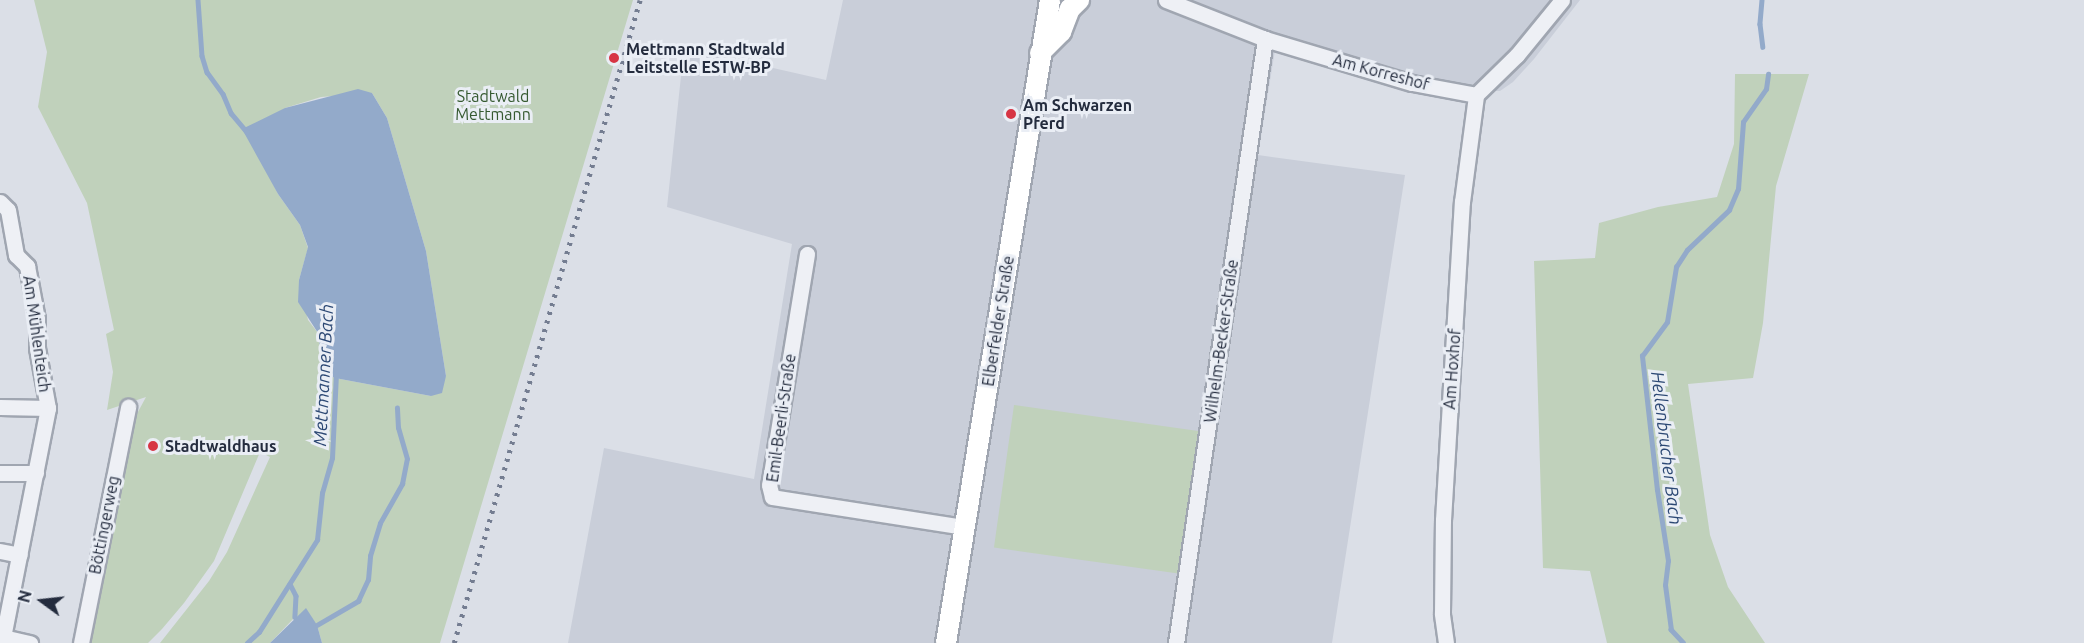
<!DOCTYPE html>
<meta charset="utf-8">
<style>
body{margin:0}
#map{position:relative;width:2084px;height:643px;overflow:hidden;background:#dbdfe7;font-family:Ubuntu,sans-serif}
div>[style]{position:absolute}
.built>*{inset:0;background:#c9ced9}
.green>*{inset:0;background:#c0d1bb;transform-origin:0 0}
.water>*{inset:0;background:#93aaca}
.stream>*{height:4.5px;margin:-2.25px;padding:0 2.25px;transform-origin:2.25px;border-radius:2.25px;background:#93aaca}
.roads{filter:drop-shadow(2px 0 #a0a6b1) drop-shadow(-2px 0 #a0a6b1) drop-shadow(0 2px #a0a6b1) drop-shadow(0 -2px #a0a6b1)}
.minor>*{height:15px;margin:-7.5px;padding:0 7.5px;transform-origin:7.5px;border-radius:7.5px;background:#eef0f5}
.major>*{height:20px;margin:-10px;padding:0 10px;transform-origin:10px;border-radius:10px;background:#fff}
.rail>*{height:4.5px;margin-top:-2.25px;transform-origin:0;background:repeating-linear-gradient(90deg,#747d91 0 3px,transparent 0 9px)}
.dots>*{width:16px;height:16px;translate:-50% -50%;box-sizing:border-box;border:3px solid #eaeef5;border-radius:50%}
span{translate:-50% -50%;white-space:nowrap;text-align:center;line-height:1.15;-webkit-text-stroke:6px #eaeef5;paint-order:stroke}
.poi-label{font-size:16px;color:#242c3e;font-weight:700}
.left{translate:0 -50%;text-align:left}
.street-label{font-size:16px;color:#242c3e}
.park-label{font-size:16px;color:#365a31}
.water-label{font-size:18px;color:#2c4874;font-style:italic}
.north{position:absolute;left:12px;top:571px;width:60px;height:60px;-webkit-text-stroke:4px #eaeef5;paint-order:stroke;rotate:285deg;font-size:16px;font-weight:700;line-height:24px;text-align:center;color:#242c3e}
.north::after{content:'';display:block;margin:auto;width:21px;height:27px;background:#242c3e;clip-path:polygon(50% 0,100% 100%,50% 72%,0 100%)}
</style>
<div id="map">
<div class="built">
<i style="clip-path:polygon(843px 0,1580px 0,1534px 59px,1513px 82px,1500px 91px,1411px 90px,1275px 50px,1258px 155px,1405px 175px,1332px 643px,568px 643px,604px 448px,754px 479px,792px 244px,667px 207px,684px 48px,826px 80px)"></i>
</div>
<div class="green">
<i style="clip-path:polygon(evenodd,34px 0,633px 0,440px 643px,322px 643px,317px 625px,295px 617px,270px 643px,160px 643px,209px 581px,227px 552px,270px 457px,260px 452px,214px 561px,184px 603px,162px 629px,148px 643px,90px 643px,88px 631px,132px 423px,146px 397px,107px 410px,113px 372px,106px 334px,114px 330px,87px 203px,38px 107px,47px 52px,34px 0,372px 93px,387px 118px,426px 251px,446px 376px,431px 396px,335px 378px,324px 373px,318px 333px,308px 320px,299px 280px,308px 248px,300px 225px,278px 194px,266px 169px,285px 108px,321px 97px,372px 93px)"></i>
<i style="clip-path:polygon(1735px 74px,1809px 74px,1776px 186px,1763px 323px,1753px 378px,1688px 384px,1710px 535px,1728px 587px,1765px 643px,1607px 643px,1590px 571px,1543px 568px,1534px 261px,1595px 258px,1599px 223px,1658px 207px,1717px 197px,1734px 144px)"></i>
<i style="left:1014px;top:405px;width:186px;height:144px;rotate:8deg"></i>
</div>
<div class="water">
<i style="clip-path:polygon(358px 89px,372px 93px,387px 118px,426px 251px,446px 376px,442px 393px,431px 396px,335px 378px,324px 373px,318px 333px,298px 302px,299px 280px,308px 247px,300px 225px,278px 194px,242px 129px,285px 108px)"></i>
<i style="clip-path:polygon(306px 608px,317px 625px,322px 643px,270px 643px)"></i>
</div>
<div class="stream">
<i style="left:198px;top:0;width:56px;rotate:85.9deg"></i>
<i style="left:202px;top:56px;width:17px;rotate:73deg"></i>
<i style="left:207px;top:72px;width:27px;rotate:54deg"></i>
<i style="left:223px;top:94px;width:21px;rotate:67deg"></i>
<i style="left:231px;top:113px;width:25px;rotate:50deg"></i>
<i style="left:1762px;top:0;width:24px;rotate:95deg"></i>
<i style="left:1760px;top:24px;width:23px;rotate:83deg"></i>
<i style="left:290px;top:584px;width:13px;rotate:63deg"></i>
<i style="left:296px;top:596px;width:21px;rotate:93deg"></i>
<i style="left:317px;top:625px;width:48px;rotate:-30.3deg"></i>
<i style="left:358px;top:601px;width:23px;rotate:-65deg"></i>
<i style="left:368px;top:580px;width:24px;rotate:-85deg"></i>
<i style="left:370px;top:556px;width:34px;rotate:-73deg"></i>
<i style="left:380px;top:523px;width:45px;rotate:-60.6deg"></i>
<i style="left:402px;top:484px;width:25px;rotate:-79deg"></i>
<i style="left:407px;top:459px;width:32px;rotate:-106deg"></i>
<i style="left:398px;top:428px;width:20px;rotate:-93deg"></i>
<i style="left:247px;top:643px;width:16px;rotate:-43deg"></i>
<i style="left:259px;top:632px;width:109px;rotate:-57.8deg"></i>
<i style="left:317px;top:540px;width:47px;rotate:-83.9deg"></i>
<i style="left:322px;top:493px;width:36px;rotate:-74deg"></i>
<i style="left:332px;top:458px;width:85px;rotate:-87.3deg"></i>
<i style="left:1683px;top:643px;width:18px;rotate:-133deg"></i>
<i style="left:1671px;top:630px;width:45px;rotate:-97.6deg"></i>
<i style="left:1665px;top:585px;width:24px;rotate:-83deg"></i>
<i style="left:1668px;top:561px;width:72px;rotate:-98.8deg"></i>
<i style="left:1657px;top:490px;width:135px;rotate:-96.4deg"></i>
<i style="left:1642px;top:356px;width:42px;rotate:-53.7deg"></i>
<i style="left:1667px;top:322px;width:56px;rotate:-80.7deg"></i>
<i style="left:1676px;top:267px;width:20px;rotate:-57deg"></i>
<i style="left:1687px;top:250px;width:58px;rotate:-43.6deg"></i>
<i style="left:1729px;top:210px;width:23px;rotate:-67deg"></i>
<i style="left:1738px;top:189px;width:67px;rotate:-85.7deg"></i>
<i style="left:1743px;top:122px;width:40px;rotate:-55.1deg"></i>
<i style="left:1766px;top:89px;width:15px;rotate:-82deg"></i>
</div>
<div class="roads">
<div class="minor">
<i style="left:1166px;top:0;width:106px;rotate:21.5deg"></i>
<i style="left:1265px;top:39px;width:153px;rotate:16.7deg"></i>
<i style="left:1412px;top:83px;width:65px;rotate:10.6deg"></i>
<i style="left:1476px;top:95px;width:57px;rotate:-44.3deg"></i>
<i style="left:1517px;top:55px;width:71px;rotate:-50.7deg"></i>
<i style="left:0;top:202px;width:11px;rotate:45deg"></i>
<i style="left:8px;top:210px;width:46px;rotate:79.9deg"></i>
<i style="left:16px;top:255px;width:16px;rotate:45deg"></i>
<i style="left:27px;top:266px;width:54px;rotate:79.3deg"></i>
<i style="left:37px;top:319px;width:29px;rotate:90deg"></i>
<i style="left:37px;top:348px;width:61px;rotate:79.6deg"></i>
<i style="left:48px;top:408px;width:233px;rotate:101.1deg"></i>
<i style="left:3px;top:637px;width:28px;rotate:13deg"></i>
<i style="left:807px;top:254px;width:234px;rotate:99.3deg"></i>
<i style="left:769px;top:485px;width:12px;rotate:76deg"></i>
<i style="left:772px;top:497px;width:194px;rotate:8.9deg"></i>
<i style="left:0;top:407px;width:48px;rotate:1.2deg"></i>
<i style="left:0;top:473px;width:36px"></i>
<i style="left:0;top:551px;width:20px;rotate:11deg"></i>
<i style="left:81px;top:643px;width:241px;rotate:-78.7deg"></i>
<i style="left:1176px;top:643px;width:611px;rotate:-81.62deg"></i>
<i style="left:1446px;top:643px;width:30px;rotate:-98deg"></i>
<i style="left:1442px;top:613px;width:93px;rotate:-89.4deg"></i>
<i style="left:1443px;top:520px;width:319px;rotate:-86.6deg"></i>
<i style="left:1462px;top:202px;width:108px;rotate:-82.5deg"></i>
</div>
<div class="major">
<i style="left:1040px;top:53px;width:30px;rotate:-45deg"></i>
<i style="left:1061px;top:32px;width:25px;rotate:-69deg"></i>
<i style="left:1070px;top:9px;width:13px;rotate:-45deg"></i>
<i style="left:946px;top:643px;width:651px;rotate:-80.81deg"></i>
</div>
</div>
<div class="rail">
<i style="left:454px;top:643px;width:669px;rotate:-73.87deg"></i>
</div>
<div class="dots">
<i style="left:614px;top:58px;background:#d73544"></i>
<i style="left:1011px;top:114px;background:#d73544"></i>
<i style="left:153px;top:446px;background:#d73544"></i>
</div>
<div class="poi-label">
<span class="left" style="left:626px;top:58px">Mettmann Stadtwald<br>Leitstelle ESTW-BP</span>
<span class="left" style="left:1023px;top:114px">Am Schwarzen<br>Pferd</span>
<span class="left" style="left:165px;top:446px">Stadtwaldhaus</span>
</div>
<div class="street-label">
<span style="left:1381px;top:72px;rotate:15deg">Am Korreshof</span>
<span style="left:998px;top:321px;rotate:-81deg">Elberfelder Straße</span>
<span style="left:37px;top:334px;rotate:82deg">Am Mühlenteich</span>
<span style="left:1221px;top:341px;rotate:-82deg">Wilhelm-Becker-Straße</span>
<span style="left:1452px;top:369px;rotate:-86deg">Am Hoxhof</span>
<span style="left:781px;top:418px;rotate:-82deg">Emil-Beerli-Straße</span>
<span style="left:104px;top:525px;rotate:-79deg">Böttingerweg</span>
</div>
<div class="park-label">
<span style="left:493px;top:105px">Stadtwald<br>Mettmann</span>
</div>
<div class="water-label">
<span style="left:323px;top:375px;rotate:-87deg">Mettmanner Bach</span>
<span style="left:1667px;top:448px;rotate:83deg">Hellenbrucher Bach</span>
</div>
<div class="north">N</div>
</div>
